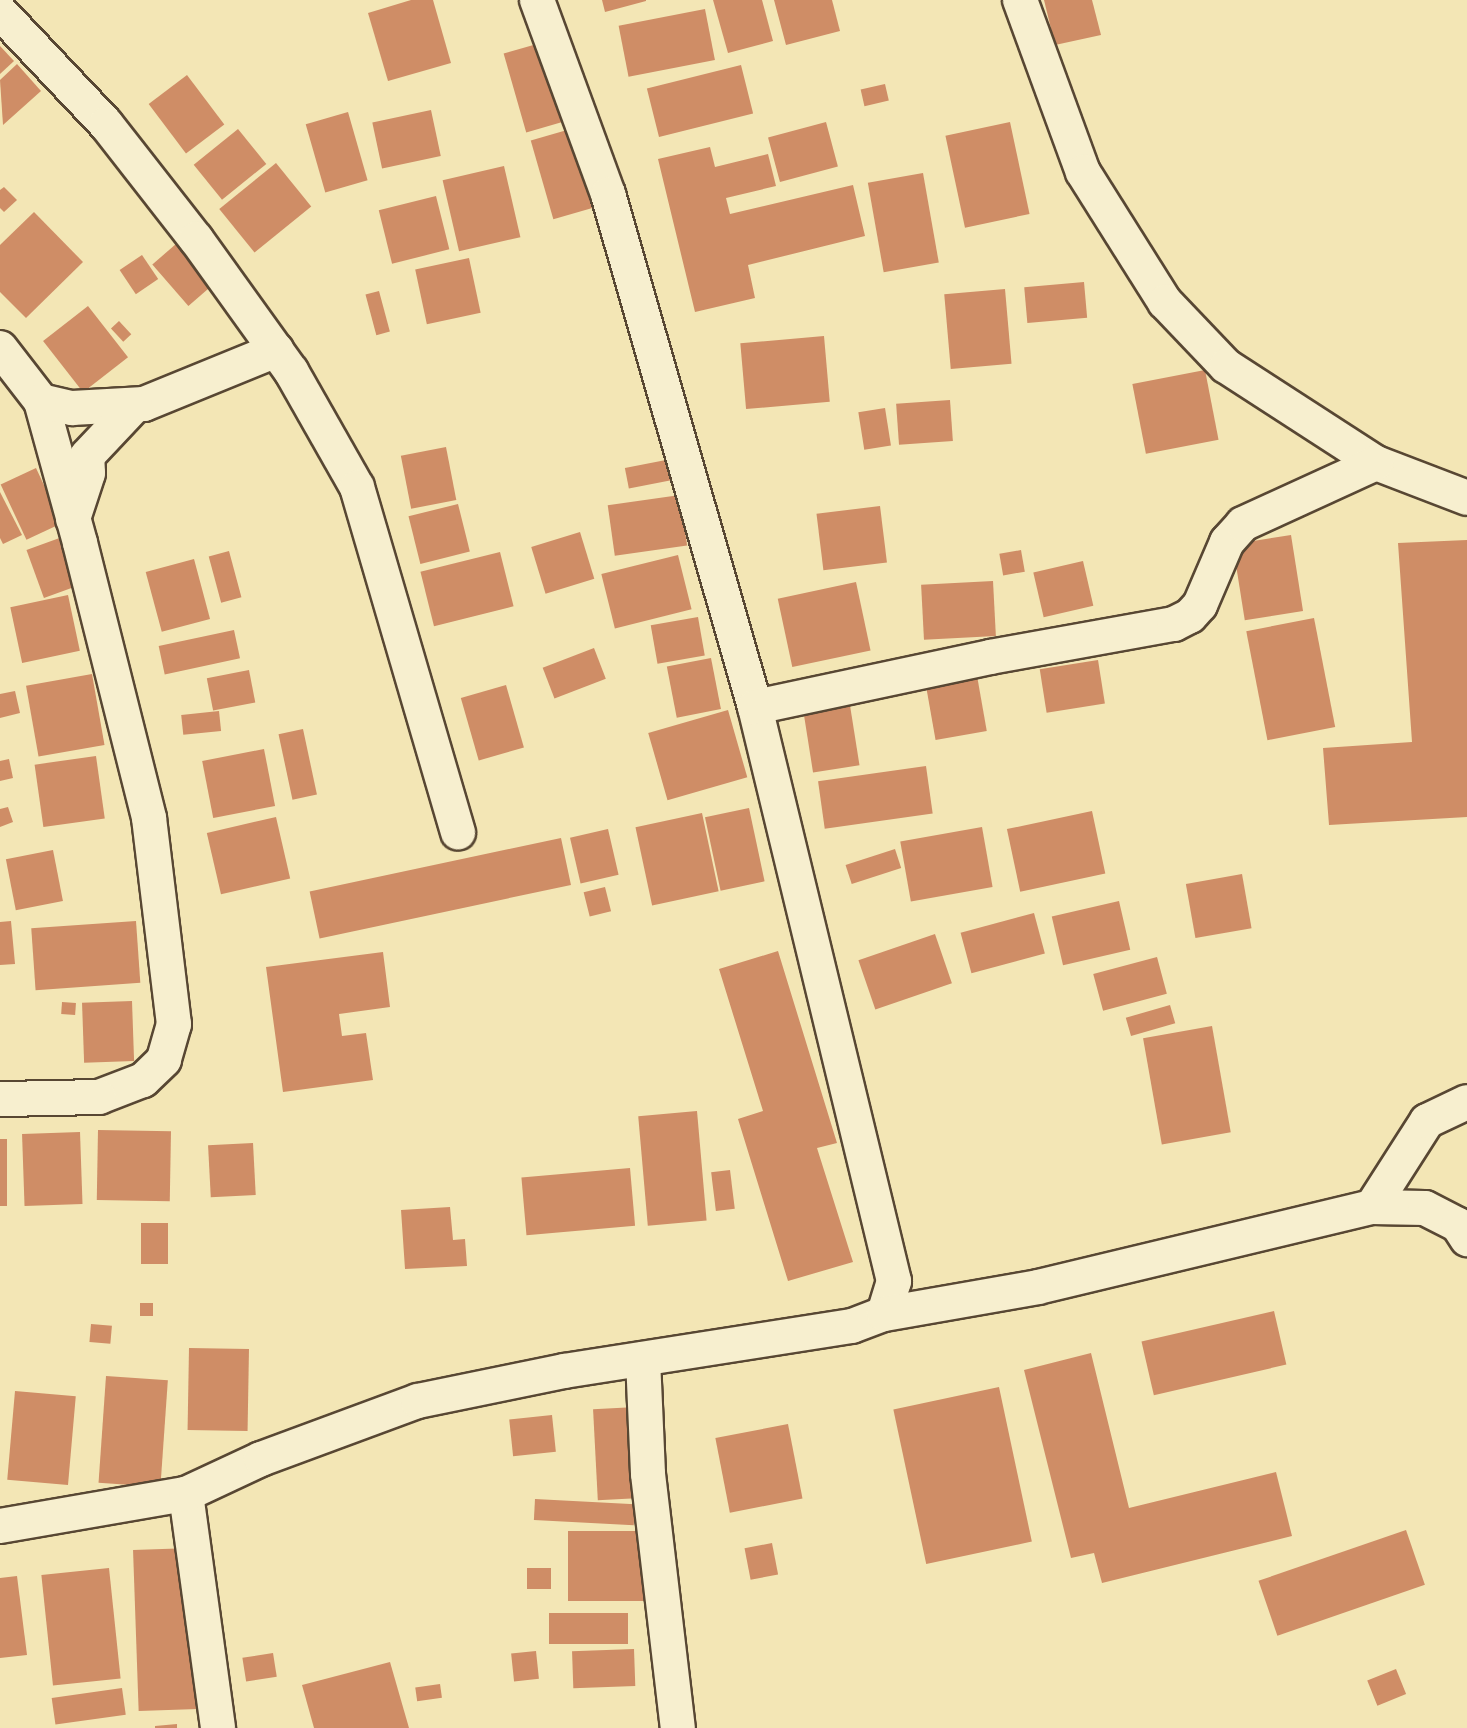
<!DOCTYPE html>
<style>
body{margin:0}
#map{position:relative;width:1467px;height:1728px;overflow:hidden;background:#f3e6b5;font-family:"Gentium Book Plus",serif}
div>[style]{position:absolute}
.building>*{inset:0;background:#cf8d66;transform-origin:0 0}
.roads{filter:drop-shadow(2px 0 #584733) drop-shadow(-2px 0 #584733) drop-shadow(0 2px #584733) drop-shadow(0 -2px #584733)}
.street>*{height:34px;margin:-17px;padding:0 17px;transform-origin:17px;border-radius:17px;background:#f7efcf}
span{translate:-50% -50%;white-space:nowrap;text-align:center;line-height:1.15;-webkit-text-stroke:7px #f7efcf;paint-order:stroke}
</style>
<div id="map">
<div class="building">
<i style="clip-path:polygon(411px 0,433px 0,451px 63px,388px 81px,368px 13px)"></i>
<i style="clip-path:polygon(602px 0,646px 0,646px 1px,605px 12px)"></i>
<i style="clip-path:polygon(713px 0,762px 0,773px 41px,728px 53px)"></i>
<i style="clip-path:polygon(774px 0,832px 0,840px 31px,786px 45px)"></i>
<i style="clip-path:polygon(1044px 0,1092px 0,1101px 35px,1055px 45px)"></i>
<i style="left:705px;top:9px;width:52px;height:88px;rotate:79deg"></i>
<i style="left:544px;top:42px;width:82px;height:42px;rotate:74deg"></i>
<i style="clip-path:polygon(0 46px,14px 61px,0 74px)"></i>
<i style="clip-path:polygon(17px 64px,41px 91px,3px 125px,0 80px)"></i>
<i style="left:741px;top:65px;width:50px;height:97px;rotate:76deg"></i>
<i style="left:187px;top:75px;width:62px;height:48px;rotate:53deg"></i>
<i style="left:885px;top:84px;width:17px;height:25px;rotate:77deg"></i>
<i style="left:431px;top:110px;width:47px;height:60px;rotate:78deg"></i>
<i style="left:348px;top:112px;width:71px;height:44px;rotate:74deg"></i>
<i style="left:826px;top:122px;width:46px;height:60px;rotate:75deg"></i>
<i style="left:1010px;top:122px;width:94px;height:66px;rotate:78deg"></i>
<i style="left:574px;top:128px;width:82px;height:45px;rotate:74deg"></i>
<i style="left:238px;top:129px;width:45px;height:57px;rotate:51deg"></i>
<i style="clip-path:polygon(710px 147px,715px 167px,768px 154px,776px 186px,726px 198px,730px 214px,853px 185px,865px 236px,748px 265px,755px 298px,695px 312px,658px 159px)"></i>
<i style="left:276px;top:163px;width:56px;height:73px;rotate:51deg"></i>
<i style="left:504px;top:166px;width:73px;height:63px;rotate:77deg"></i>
<i style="left:923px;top:173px;width:91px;height:56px;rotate:80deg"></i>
<i style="clip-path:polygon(4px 187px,17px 200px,4px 212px,0 208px,0 190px)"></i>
<i style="left:436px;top:196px;width:55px;height:59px;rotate:76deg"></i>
<i style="clip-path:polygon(34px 212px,83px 262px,26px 318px,0 292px,0 245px)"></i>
<i style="left:184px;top:237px;width:55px;height:42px;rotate:49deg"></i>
<i style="left:142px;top:255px;width:29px;height:27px;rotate:56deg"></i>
<i style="left:469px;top:258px;width:56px;height:55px;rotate:78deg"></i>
<i style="left:1084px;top:282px;width:36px;height:60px;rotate:85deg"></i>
<i style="left:1005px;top:289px;width:75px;height:61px;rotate:85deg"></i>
<i style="left:379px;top:291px;width:42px;height:14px;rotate:75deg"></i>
<i style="left:88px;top:306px;width:65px;height:57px;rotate:52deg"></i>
<i style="left:119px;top:321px;width:18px;height:11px;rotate:47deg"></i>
<i style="left:824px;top:336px;width:66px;height:84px;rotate:85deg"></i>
<i style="left:1205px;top:370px;width:71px;height:74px;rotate:79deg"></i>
<i style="left:950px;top:400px;width:41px;height:54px;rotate:86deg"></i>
<i style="left:885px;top:408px;width:38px;height:27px;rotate:81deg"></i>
<i style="left:446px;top:447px;width:54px;height:46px;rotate:79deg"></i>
<i style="left:671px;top:459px;width:21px;height:47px;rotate:79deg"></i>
<i style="left:36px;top:468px;width:61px;height:39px;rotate:65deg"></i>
<i style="clip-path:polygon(0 492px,22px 535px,3px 544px,0 538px)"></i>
<i style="left:680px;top:495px;width:51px;height:73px;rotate:82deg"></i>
<i style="left:458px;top:504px;width:49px;height:51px;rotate:76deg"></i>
<i style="left:880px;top:506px;width:57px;height:64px;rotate:83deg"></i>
<i style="left:580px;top:532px;width:49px;height:51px;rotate:73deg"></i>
<i style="left:1291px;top:535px;width:77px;height:59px;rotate:81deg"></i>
<i style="left:65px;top:536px;width:51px;height:41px;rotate:70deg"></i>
<i style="clip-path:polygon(1467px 540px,1467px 817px,1329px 825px,1323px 748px,1412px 742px,1398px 543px)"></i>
<i style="left:1021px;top:550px;width:22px;height:22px;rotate:80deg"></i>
<i style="left:229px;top:551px;width:48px;height:21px;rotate:75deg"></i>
<i style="left:500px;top:552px;width:56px;height:82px;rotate:76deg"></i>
<i style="left:678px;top:555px;width:56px;height:79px;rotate:76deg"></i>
<i style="left:194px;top:559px;width:62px;height:50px;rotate:75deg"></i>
<i style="left:1083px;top:561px;width:46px;height:51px;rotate:77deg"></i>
<i style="left:993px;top:581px;width:55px;height:72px;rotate:87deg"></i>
<i style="left:856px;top:582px;width:70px;height:80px;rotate:78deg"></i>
<i style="left:68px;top:595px;width:57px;height:59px;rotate:78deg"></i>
<i style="left:698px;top:617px;width:39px;height:48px;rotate:80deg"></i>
<i style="left:1314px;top:618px;width:111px;height:69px;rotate:79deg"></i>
<i style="left:234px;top:630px;width:29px;height:77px;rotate:78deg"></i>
<i style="left:594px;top:648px;width:33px;height:55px;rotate:69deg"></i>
<i style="left:711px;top:658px;width:52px;height:45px;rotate:79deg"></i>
<i style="left:1098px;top:660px;width:44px;height:59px;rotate:81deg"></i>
<i style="left:249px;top:670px;width:33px;height:43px;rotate:79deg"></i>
<i style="left:976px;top:670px;width:62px;height:52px;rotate:80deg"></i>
<i style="left:92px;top:674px;width:72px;height:67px;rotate:80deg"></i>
<i style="left:506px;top:685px;width:65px;height:47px;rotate:74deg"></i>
<i style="clip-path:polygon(15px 691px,20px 713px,0 718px,0 694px)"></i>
<i style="left:849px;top:699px;width:67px;height:47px;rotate:81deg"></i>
<i style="left:728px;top:710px;width:70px;height:83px;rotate:74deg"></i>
<i style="left:219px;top:711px;width:20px;height:38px;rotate:84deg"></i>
<i style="left:303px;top:729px;width:67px;height:25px;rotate:78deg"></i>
<i style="left:264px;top:749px;width:58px;height:63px;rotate:79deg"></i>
<i style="left:96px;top:756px;width:63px;height:62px;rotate:82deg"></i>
<i style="clip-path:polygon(9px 759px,13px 778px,0 781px,0 761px)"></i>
<i style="left:926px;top:766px;width:48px;height:109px;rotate:82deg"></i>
<i style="clip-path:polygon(8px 807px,13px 822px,0 827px,0 809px)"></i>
<i style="left:749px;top:808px;width:75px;height:45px;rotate:78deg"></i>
<i style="left:1092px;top:811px;width:64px;height:87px;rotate:78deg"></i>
<i style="left:702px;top:813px;width:80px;height:68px;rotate:78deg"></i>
<i style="left:276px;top:817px;width:63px;height:71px;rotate:77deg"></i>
<i style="left:982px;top:827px;width:61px;height:83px;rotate:80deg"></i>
<i style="left:608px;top:829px;width:47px;height:39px;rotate:77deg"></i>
<i style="left:561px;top:838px;width:48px;height:257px;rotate:78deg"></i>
<i style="left:895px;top:849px;width:20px;height:52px;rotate:72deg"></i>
<i style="left:53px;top:850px;width:52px;height:48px;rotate:79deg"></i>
<i style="left:1242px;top:874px;width:55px;height:57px;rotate:80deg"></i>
<i style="left:605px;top:887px;width:25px;height:22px;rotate:76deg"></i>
<i style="left:1119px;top:901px;width:50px;height:69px;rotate:77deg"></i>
<i style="left:1034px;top:913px;width:42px;height:76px;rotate:75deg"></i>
<i style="clip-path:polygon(11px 921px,15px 964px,0 965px,0 922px)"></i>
<i style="left:136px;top:921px;width:62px;height:105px;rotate:86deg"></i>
<i style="left:935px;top:934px;width:52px;height:81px;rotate:71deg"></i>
<i style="clip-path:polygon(778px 951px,837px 1143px,817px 1148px,853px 1262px,788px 1281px,738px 1119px,763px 1111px,719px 969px)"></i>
<i style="clip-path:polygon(383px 952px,390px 1007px,339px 1014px,342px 1036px,366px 1033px,373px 1080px,283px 1092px,266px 967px)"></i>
<i style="left:1157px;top:957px;width:38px;height:66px;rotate:75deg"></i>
<i style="left:132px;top:1001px;width:60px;height:50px;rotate:88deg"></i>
<i style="left:62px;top:1002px;width:14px;height:12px;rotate:4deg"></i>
<i style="left:1170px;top:1005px;width:19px;height:46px;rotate:74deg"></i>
<i style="left:1212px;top:1026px;width:108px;height:70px;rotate:80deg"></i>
<i style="left:697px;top:1111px;width:110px;height:59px;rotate:85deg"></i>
<i style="left:98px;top:1130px;width:73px;height:70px;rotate:1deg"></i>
<i style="left:80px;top:1132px;width:72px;height:58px;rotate:88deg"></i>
<i style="left:0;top:1139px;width:7px;height:67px"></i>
<i style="left:253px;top:1143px;width:52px;height:45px;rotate:87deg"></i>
<i style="left:630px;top:1168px;width:58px;height:109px;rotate:85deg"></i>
<i style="left:730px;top:1170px;width:39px;height:19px;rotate:83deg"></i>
<i style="clip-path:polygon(450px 1207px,453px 1240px,465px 1239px,467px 1266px,405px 1269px,401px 1210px)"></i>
<i style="left:141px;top:1223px;width:27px;height:41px"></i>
<i style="left:140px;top:1303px;width:13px;height:13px"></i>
<i style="left:1274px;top:1311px;width:55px;height:136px;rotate:77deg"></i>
<i style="left:91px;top:1324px;width:21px;height:18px;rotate:5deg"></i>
<i style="left:189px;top:1348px;width:60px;height:82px;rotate:1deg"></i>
<i style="clip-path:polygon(1091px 1353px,1129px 1508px,1276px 1472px,1292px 1536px,1102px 1583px,1094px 1553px,1071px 1558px,1024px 1370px)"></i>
<i style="left:106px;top:1376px;width:62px;height:107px;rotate:4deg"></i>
<i style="left:999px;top:1387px;width:158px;height:108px;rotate:78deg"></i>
<i style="left:15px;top:1391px;width:61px;height:89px;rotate:5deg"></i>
<i style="left:636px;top:1407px;width:91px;height:43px;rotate:87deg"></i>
<i style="left:552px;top:1415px;width:37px;height:43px;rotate:84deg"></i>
<i style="left:788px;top:1424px;width:76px;height:74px;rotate:79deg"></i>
<i style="left:535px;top:1499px;width:100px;height:21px;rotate:3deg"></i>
<i style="left:1406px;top:1530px;width:58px;height:156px;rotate:71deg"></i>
<i style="left:568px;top:1531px;width:78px;height:70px"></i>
<i style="left:772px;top:1543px;width:32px;height:28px;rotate:79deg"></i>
<i style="left:192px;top:1548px;width:161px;height:59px;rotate:88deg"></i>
<i style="left:109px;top:1568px;width:111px;height:68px;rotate:84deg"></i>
<i style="left:527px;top:1568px;width:24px;height:21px"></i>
<i style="clip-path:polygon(17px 1576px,27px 1655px,0 1658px,0 1578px)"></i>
<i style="left:628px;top:1613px;width:31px;height:79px;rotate:90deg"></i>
<i style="left:634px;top:1649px;width:37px;height:62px;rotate:88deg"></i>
<i style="left:536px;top:1651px;width:28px;height:25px;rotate:84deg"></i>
<i style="left:273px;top:1653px;width:24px;height:31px;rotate:81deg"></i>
<i style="clip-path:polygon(390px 1662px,409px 1728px,314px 1728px,302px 1685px)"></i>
<i style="left:1396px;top:1669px;width:27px;height:31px;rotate:68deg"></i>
<i style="left:440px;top:1684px;width:14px;height:25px;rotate:82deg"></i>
<i style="left:122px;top:1688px;width:27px;height:71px;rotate:82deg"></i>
<i style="clip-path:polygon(177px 1724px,177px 1728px,155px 1728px,155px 1726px)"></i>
</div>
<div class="roads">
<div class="street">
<i style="left:537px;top:0;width:207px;rotate:69.9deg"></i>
<i style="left:608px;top:194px;width:534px;rotate:74.01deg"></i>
<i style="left:755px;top:707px;width:591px;rotate:76.39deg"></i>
<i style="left:894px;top:1281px;width:34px;rotate:107deg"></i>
<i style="left:1020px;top:0;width:183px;rotate:69.9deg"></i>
<i style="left:1083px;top:172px;width:154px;rotate:57.8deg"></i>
<i style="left:1165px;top:302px;width:88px;rotate:46.4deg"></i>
<i style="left:1226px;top:366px;width:179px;rotate:32.9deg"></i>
<i style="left:1376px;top:463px;width:97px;rotate:21deg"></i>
<i style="left:0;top:12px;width:154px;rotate:46.6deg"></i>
<i style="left:106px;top:124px;width:146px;rotate:52deg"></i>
<i style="left:196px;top:239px;width:163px;rotate:54.3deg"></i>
<i style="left:291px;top:371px;width:133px;rotate:60.4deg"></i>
<i style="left:357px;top:487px;width:360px;rotate:73.7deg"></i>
<i style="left:0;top:348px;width:67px;rotate:52.3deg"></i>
<i style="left:41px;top:401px;width:147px;rotate:74.6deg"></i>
<i style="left:80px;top:543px;width:284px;rotate:75.9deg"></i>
<i style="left:149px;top:818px;width:208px;rotate:83.1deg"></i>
<i style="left:174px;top:1024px;width:37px;rotate:106deg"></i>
<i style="left:164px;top:1060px;width:29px;rotate:136deg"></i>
<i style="left:143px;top:1080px;width:47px;rotate:158.9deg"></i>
<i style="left:99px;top:1097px;width:99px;rotate:178.8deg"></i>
<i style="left:41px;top:401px;width:32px;rotate:13deg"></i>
<i style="left:72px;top:408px;width:72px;rotate:-3.2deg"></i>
<i style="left:144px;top:404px;width:143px;rotate:-22.2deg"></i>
<i style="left:73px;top:519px;width:48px;rotate:-71.9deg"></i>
<i style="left:88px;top:473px;width:17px;rotate:-93deg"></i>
<i style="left:87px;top:456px;width:70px;rotate:-46.7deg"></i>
<i style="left:755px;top:707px;width:240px;rotate:-12deg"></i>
<i style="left:990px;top:657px;width:187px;rotate:-10.2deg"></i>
<i style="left:1174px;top:624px;width:18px;rotate:-27deg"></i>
<i style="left:1190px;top:616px;width:15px;rotate:-48deg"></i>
<i style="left:1200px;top:605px;width:69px;rotate:-66.8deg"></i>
<i style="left:1227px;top:542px;width:24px;rotate:-48deg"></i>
<i style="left:1243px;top:524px;width:146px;rotate:-24.6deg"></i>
<i style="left:1372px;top:1207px;width:102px;rotate:-57.4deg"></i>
<i style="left:1427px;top:1121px;width:44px;rotate:-25.4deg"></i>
<i style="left:643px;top:1359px;width:115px;rotate:87.5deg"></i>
<i style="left:648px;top:1474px;width:256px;rotate:83.3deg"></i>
<i style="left:186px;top:1494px;width:236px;rotate:82.2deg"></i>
<i style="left:0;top:1526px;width:189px;rotate:-9.8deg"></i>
<i style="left:186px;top:1494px;width:83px;rotate:-25deg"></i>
<i style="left:261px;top:1459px;width:167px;rotate:-20.3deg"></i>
<i style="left:418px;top:1401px;width:149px;rotate:-11.6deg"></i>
<i style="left:564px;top:1371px;width:291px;rotate:-8.9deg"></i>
<i style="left:852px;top:1326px;width:34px;rotate:-21deg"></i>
<i style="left:884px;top:1314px;width:156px;rotate:-9.9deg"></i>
<i style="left:1038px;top:1287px;width:343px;rotate:-13.5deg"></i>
<i style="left:1372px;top:1207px;width:53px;rotate:1.1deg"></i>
<i style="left:1425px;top:1208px;width:37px;rotate:27deg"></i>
<i style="left:1458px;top:1225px;width:17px;rotate:57deg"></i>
</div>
</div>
</div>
